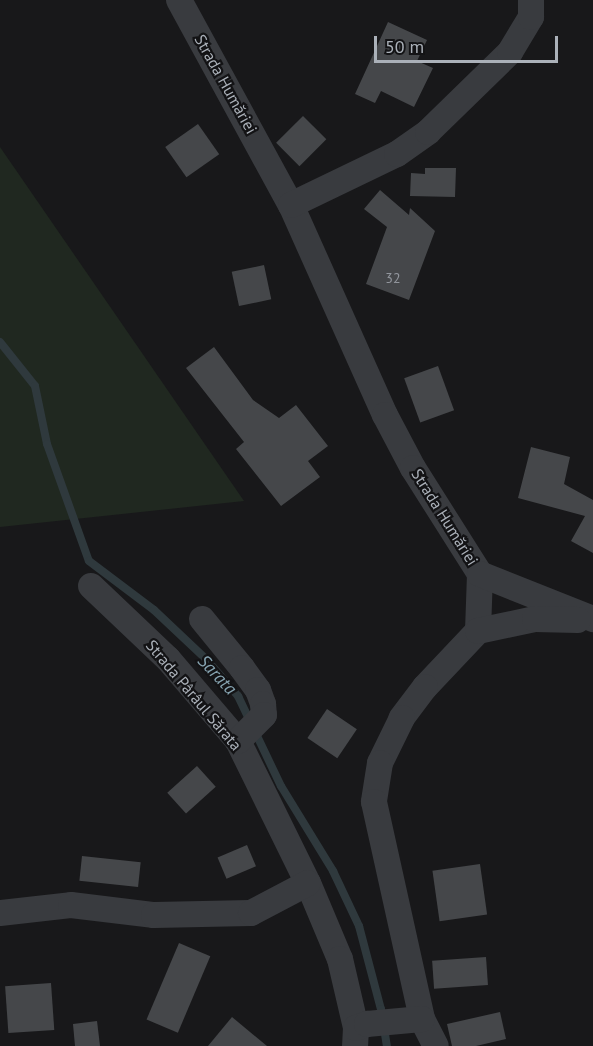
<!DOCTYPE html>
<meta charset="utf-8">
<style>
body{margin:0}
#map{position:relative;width:593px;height:1046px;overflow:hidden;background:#18181a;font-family:"PT Sans",sans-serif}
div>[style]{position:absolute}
.green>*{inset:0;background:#202820}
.stream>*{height:8px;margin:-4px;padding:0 4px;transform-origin:4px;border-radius:4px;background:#2f393d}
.building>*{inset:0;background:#45474a;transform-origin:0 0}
.minor>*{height:26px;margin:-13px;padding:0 13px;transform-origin:13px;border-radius:13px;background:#393b3f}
span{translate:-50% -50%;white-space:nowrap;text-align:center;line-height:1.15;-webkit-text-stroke:4.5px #131315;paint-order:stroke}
.number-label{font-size:14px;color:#92969d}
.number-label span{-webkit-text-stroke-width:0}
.street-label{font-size:16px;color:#abb1b9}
.water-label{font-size:18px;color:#86a3b0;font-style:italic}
.scale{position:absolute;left:374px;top:36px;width:184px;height:27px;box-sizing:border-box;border:3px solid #abb1b9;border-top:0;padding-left:8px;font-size:18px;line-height:21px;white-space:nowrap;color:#abb1b9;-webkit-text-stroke:4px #131315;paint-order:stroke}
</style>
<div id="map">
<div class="green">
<i style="clip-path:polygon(0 147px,244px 501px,0 527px)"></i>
</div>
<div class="stream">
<i style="left:0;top:342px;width:56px;rotate:51.5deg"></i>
<i style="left:35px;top:386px;width:59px;rotate:78.3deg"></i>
<i style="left:47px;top:444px;width:124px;rotate:70.3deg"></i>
<i style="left:89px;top:561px;width:81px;rotate:37deg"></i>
<i style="left:154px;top:610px;width:73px;rotate:43.3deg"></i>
<i style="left:207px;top:660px;width:48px;rotate:49.3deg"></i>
<i style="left:238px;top:696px;width:100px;rotate:64.5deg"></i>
<i style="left:281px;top:786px;width:100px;rotate:58.5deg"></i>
<i style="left:333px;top:871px;width:61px;rotate:64.7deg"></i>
<i style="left:359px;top:926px;width:86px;rotate:75.2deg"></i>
<i style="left:381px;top:1009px;width:37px;rotate:81deg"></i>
</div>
<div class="building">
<i style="clip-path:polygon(388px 22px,427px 40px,417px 61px,433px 68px,414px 107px,381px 91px,375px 103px,355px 94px)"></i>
<i style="left:303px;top:116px;width:33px;height:38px;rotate:45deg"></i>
<i style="left:198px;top:124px;width:37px;height:40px;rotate:55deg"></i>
<i style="clip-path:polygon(425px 168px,456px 168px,455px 197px,410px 196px,411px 173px,425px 174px)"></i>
<i style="clip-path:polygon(380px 190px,409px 215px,410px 208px,435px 231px,409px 300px,366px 284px,387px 227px,364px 209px)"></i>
<i style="left:264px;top:265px;width:35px;height:33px;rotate:78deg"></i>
<i style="clip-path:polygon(214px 347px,253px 400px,279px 418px,296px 405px,328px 446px,308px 461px,320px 477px,281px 506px,236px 449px,244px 442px,186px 368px)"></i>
<i style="left:438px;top:366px;width:47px;height:36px;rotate:70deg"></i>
<i style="clip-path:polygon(531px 447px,570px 457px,564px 484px,593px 500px,593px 553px,571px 541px,585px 516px,518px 498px)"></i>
<i style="left:327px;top:709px;width:36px;height:35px;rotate:34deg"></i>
<i style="left:197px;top:766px;width:28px;height:40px;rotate:48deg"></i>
<i style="left:247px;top:845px;width:23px;height:32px;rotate:67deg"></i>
<i style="left:82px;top:856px;width:59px;height:25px;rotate:6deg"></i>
<i style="left:480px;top:864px;width:51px;height:48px;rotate:82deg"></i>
<i style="left:179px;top:943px;width:34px;height:83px;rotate:23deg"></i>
<i style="left:486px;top:957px;width:28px;height:54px;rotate:86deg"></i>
<i style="left:51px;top:983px;width:47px;height:46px;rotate:86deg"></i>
<i style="clip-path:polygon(500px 1012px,506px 1039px,476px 1046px,452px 1046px,447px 1024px)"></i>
<i style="clip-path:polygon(232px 1017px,267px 1046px,208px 1046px)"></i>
<i style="clip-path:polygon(97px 1021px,100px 1046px,75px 1046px,73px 1024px)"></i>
</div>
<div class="minor">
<i style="left:179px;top:0;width:234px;rotate:61.4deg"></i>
<i style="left:291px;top:205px;width:230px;rotate:65.9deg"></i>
<i style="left:385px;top:415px;width:60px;rotate:62.2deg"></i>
<i style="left:413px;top:468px;width:125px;rotate:57.7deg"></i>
<i style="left:480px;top:574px;width:57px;rotate:92deg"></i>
<i style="left:478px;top:631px;width:77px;rotate:133.4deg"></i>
<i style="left:425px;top:687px;width:39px;rotate:127deg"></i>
<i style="left:402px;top:718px;width:50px;rotate:116.1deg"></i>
<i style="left:380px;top:763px;width:39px;rotate:99deg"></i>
<i style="left:374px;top:802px;width:222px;rotate:77.5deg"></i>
<i style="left:422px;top:1019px;width:30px;rotate:63deg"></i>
<i style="left:291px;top:205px;width:118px;rotate:-25.7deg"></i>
<i style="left:397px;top:154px;width:38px;rotate:-35deg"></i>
<i style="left:428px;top:132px;width:115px;rotate:-44.3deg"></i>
<i style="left:510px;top:52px;width:41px;rotate:-59deg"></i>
<i style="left:531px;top:17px;width:17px;rotate:-90deg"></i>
<i style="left:480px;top:574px;width:122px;rotate:21.7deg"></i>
<i style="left:91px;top:586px;width:106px;rotate:43.5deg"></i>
<i style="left:168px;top:659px;width:108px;rotate:49.5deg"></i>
<i style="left:238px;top:741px;width:158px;rotate:63.8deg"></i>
<i style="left:308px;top:883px;width:82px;rotate:67.2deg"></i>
<i style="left:340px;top:959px;width:71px;rotate:76.9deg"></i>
<i style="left:356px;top:1028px;width:18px;rotate:93deg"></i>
<i style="left:202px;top:619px;width:63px;rotate:50.8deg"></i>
<i style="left:242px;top:668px;width:27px;rotate:54deg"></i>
<i style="left:258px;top:690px;width:15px;rotate:70deg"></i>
<i style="left:263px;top:704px;width:11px;rotate:85deg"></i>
<i style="left:264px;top:715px;width:37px;rotate:135deg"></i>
<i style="left:478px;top:631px;width:58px;rotate:-11.9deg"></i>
<i style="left:535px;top:619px;width:43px;rotate:1.3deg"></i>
<i style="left:0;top:913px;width:71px;rotate:-6.4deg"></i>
<i style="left:71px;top:905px;width:84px;rotate:6.9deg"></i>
<i style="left:154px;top:915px;width:97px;rotate:-1.2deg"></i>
<i style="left:251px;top:913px;width:64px;rotate:-27.8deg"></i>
<i style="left:356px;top:1028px;width:12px;rotate:-20deg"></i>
<i style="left:367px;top:1024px;width:55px;rotate:-5.2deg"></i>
</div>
<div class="number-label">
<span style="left:393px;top:278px">32</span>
</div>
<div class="street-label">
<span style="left:226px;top:84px;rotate:61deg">Strada Humăriei</span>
<span style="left:445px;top:517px;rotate:58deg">Strada Humăriei</span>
<span style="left:194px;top:695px;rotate:50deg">Strada Pârâul Sărata</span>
</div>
<div class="water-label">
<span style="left:217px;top:675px;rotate:47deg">Sarata</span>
</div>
<div class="scale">50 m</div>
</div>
